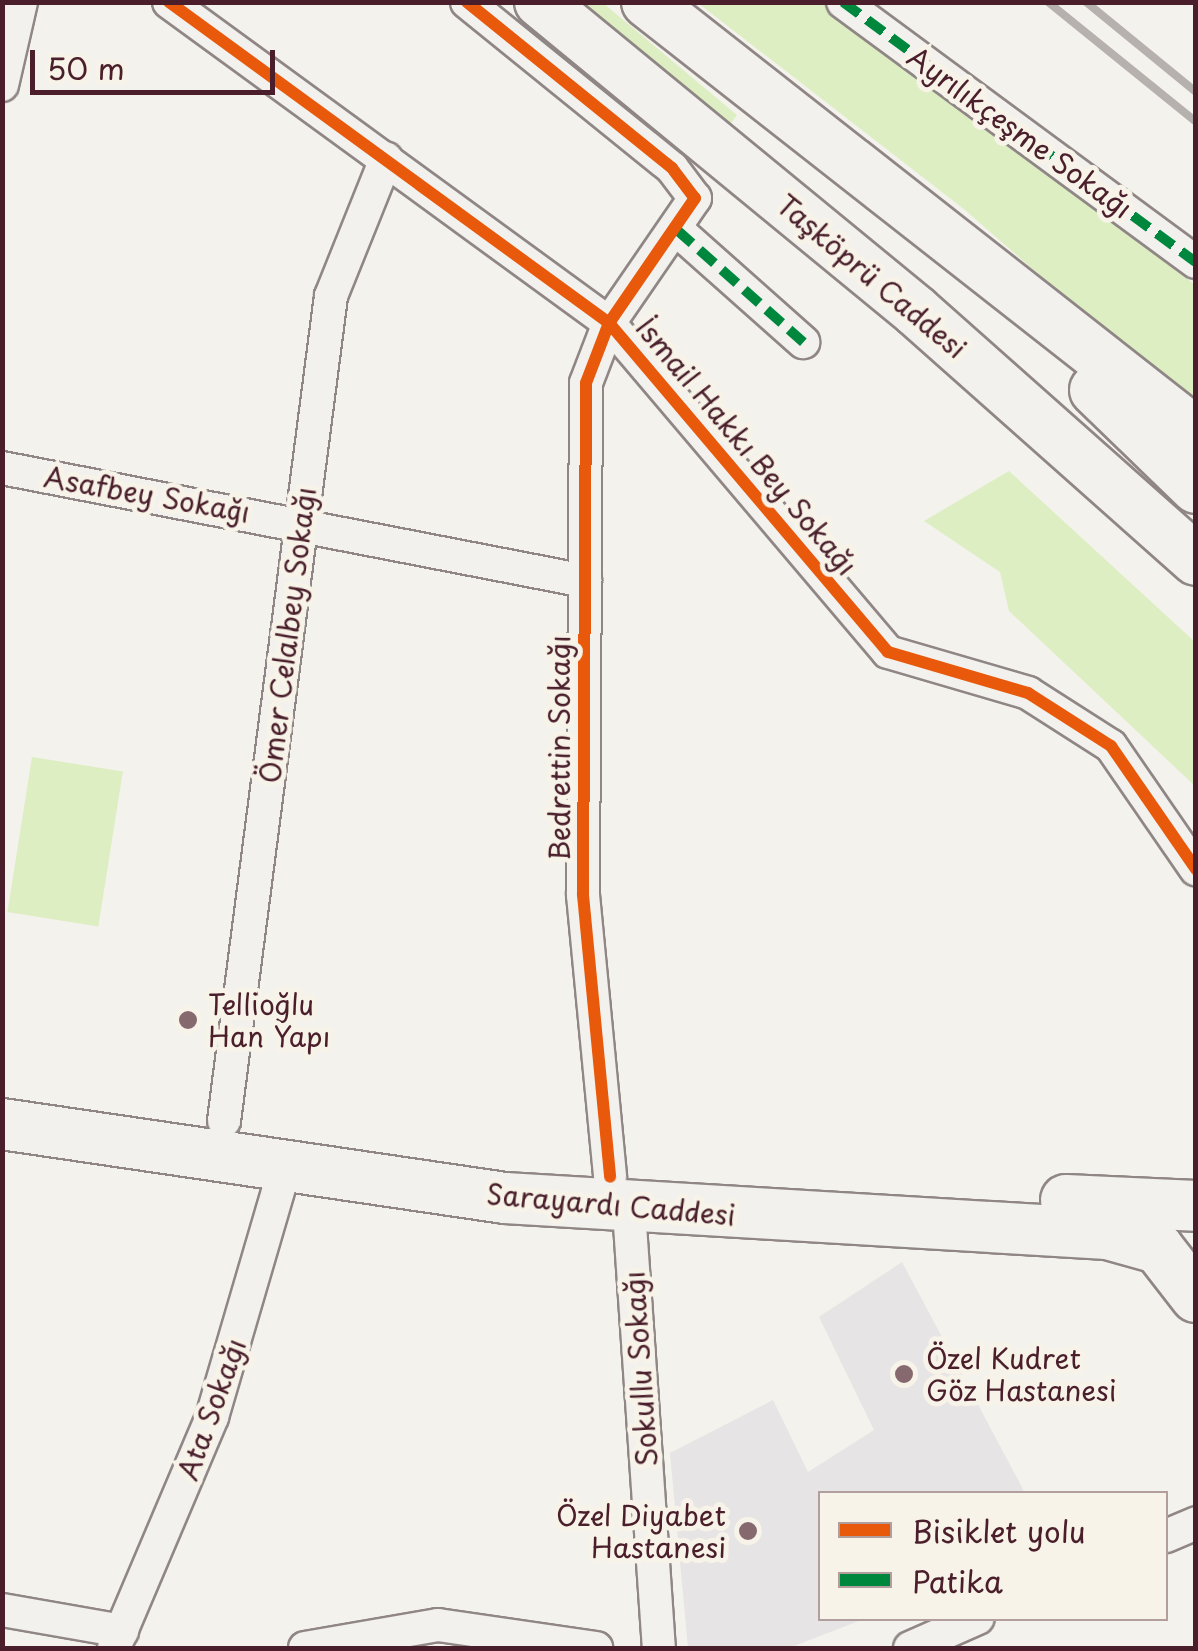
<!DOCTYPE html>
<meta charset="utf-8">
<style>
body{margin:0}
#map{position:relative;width:1198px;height:1651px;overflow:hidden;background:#f4f2ec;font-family:"Playpen Sans",sans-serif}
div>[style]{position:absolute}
.built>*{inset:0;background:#e6e4e5}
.green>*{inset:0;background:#ddeec3;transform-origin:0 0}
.roads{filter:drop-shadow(2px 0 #8f8685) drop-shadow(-2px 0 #8f8685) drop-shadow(0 2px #8f8685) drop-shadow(0 -2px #8f8685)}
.minor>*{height:32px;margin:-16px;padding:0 16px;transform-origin:16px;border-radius:16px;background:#f2f1ed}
.primary>*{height:50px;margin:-25px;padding:0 25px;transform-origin:25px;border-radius:25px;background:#f2f1ed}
.rail>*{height:8px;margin:-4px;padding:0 4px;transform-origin:4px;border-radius:4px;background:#b6b0ae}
.quiet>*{height:10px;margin-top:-5px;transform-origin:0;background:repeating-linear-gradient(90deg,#00873e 0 20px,transparent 0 30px)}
.cycleway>*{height:12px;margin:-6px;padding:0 6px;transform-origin:6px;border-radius:6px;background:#e8590c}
.dots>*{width:28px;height:28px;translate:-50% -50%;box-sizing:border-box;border:5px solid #f7f3e8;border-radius:50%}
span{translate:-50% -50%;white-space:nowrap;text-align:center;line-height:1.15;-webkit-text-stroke:10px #f7f3e8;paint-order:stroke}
.street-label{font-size:28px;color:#4a1f2b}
.poi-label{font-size:28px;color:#4a1f2b}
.left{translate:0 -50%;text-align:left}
.right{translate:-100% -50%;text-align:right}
.frame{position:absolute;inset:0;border:5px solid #4a1f2b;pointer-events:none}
.legend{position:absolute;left:818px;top:1491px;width:350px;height:130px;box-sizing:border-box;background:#f7f3e8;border:2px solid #b29e9c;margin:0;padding:12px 18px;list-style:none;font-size:30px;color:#4a1f2b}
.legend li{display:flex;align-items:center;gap:20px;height:50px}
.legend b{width:50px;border:2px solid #b29e9c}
.scale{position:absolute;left:30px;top:50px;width:245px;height:45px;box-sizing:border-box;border:5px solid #4a1f2b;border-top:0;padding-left:12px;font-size:30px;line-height:35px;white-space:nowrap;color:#4a1f2b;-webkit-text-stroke:8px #f7f3e8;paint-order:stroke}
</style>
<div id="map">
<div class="built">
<i style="clip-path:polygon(902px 1262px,1025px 1493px,820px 1494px,820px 1618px,864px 1619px,789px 1648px,688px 1648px,670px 1453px,773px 1400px,808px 1472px,874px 1430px,819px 1317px)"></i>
</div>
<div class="green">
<i style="clip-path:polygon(565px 3px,603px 3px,737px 115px,725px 131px)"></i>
<i style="clip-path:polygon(698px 3px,826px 3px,1195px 285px,1195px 411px,965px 210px)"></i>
<i style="clip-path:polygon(1009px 471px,1195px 642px,1195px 786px,1009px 611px,1000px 572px,924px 521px)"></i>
<i style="left:32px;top:757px;width:92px;height:157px;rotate:9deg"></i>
</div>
<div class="roads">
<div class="minor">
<i style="left:169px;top:2px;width:545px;rotate:36.11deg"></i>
<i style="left:609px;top:323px;width:431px;rotate:49.7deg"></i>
<i style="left:888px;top:652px;width:146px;rotate:16.3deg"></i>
<i style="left:1028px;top:693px;width:98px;rotate:32.6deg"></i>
<i style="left:1111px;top:746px;width:150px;rotate:55.4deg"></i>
<i style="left:467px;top:2px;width:264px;rotate:39deg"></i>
<i style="left:672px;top:168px;width:38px;rotate:53deg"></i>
<i style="left:695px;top:198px;width:152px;rotate:124.5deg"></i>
<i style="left:609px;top:323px;width:64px;rotate:111deg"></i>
<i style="left:586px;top:383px;width:512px;rotate:90.34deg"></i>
<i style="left:583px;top:895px;width:283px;rotate:84.5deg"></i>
<i style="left:843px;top:2px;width:438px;rotate:36.4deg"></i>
<i style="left:2px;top:85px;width:85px;rotate:-77.1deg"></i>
<i style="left:677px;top:230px;width:169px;rotate:41.6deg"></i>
<i style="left:2px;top:468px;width:594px;rotate:10.97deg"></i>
<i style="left:224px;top:1121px;width:832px;rotate:-82.61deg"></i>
<i style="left:331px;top:296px;width:148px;rotate:-68.1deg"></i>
<i style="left:629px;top:1210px;width:439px;rotate:86.1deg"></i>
<i style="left:1166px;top:1536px;width:33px;rotate:-23deg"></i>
<i style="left:2px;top:1610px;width:122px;rotate:9.9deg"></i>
<i style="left:114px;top:1648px;width:251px;rotate:-67deg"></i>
<i style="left:212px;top:1417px;width:267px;rotate:-73.7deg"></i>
<i style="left:305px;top:1648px;width:135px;rotate:-9.8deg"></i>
<i style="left:438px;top:1625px;width:160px;rotate:8.3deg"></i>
<i style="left:910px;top:1648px;width:74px;rotate:-23.8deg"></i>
</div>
<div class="primary">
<i style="left:540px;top:2px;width:487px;rotate:39.4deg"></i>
<i style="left:916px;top:311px;width:375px;rotate:41.6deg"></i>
<i style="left:647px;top:2px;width:698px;rotate:38.13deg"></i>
<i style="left:1095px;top:390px;width:141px;rotate:44.1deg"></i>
<i style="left:2px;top:1124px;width:508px;rotate:8.37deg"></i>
<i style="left:505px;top:1198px;width:603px;rotate:3.42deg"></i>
<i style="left:1107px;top:1234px;width:53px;rotate:15.4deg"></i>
<i style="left:1158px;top:1248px;width:62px;rotate:52.2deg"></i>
<i style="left:1066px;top:1200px;width:130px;rotate:2.6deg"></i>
</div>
</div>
<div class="rail">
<i style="left:1048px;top:2px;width:191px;rotate:39deg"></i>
<i style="left:1086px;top:2px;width:142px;rotate:39.3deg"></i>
</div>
<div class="quiet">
<i style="left:843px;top:2px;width:438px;rotate:36.4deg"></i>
<i style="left:677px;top:230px;width:169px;rotate:41.6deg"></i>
</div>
<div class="cycleway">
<i style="left:169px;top:2px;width:545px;rotate:36.11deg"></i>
<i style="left:609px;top:323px;width:431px;rotate:49.7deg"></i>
<i style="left:888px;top:652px;width:146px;rotate:16.3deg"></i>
<i style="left:1028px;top:693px;width:98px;rotate:32.6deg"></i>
<i style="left:1111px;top:746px;width:150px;rotate:55.4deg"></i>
<i style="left:467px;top:2px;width:264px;rotate:39deg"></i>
<i style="left:672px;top:168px;width:38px;rotate:53deg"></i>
<i style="left:695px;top:198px;width:152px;rotate:124.5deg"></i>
<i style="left:609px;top:323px;width:64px;rotate:111deg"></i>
<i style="left:586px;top:383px;width:512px;rotate:90.34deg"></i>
<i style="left:583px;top:895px;width:283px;rotate:84.5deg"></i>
</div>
<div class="dots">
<i style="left:188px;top:1020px;background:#86696f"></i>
<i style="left:904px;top:1374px;background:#86696f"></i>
<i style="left:748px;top:1531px;background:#86696f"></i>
</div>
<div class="street-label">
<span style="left:1020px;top:132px;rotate:36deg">Ayrılıkçeşme Sokağı</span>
<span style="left:872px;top:276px;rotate:40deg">Taşköprü Caddesi</span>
<span style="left:747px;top:446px;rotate:50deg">İsmail Hakkı Bey Sokağı</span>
<span style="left:147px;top:494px;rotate:10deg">Asafbey Sokağı</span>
<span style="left:287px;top:635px;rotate:-83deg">Ömer Celalbey Sokağı</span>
<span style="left:559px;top:748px;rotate:-90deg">Bedrettin Sokağı</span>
<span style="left:611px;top:1204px;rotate:5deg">Sarayardı Caddesi</span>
<span style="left:640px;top:1369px;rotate:-94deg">Sokullu Sokağı</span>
<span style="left:211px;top:1409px;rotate:-70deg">Ata Sokağı</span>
</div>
<div class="poi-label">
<span class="left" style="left:208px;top:1020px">Tellioğlu<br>Han Yapı</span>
<span class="left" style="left:926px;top:1374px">Özel Kudret<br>Göz Hastanesi</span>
<span class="right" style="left:726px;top:1531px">Özel Diyabet<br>Hastanesi</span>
</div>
<div class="frame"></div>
<ul class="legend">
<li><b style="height:12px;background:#e8590c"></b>Bisiklet yolu</li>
<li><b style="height:12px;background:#00873e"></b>Patika</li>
</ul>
<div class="scale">50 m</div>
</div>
